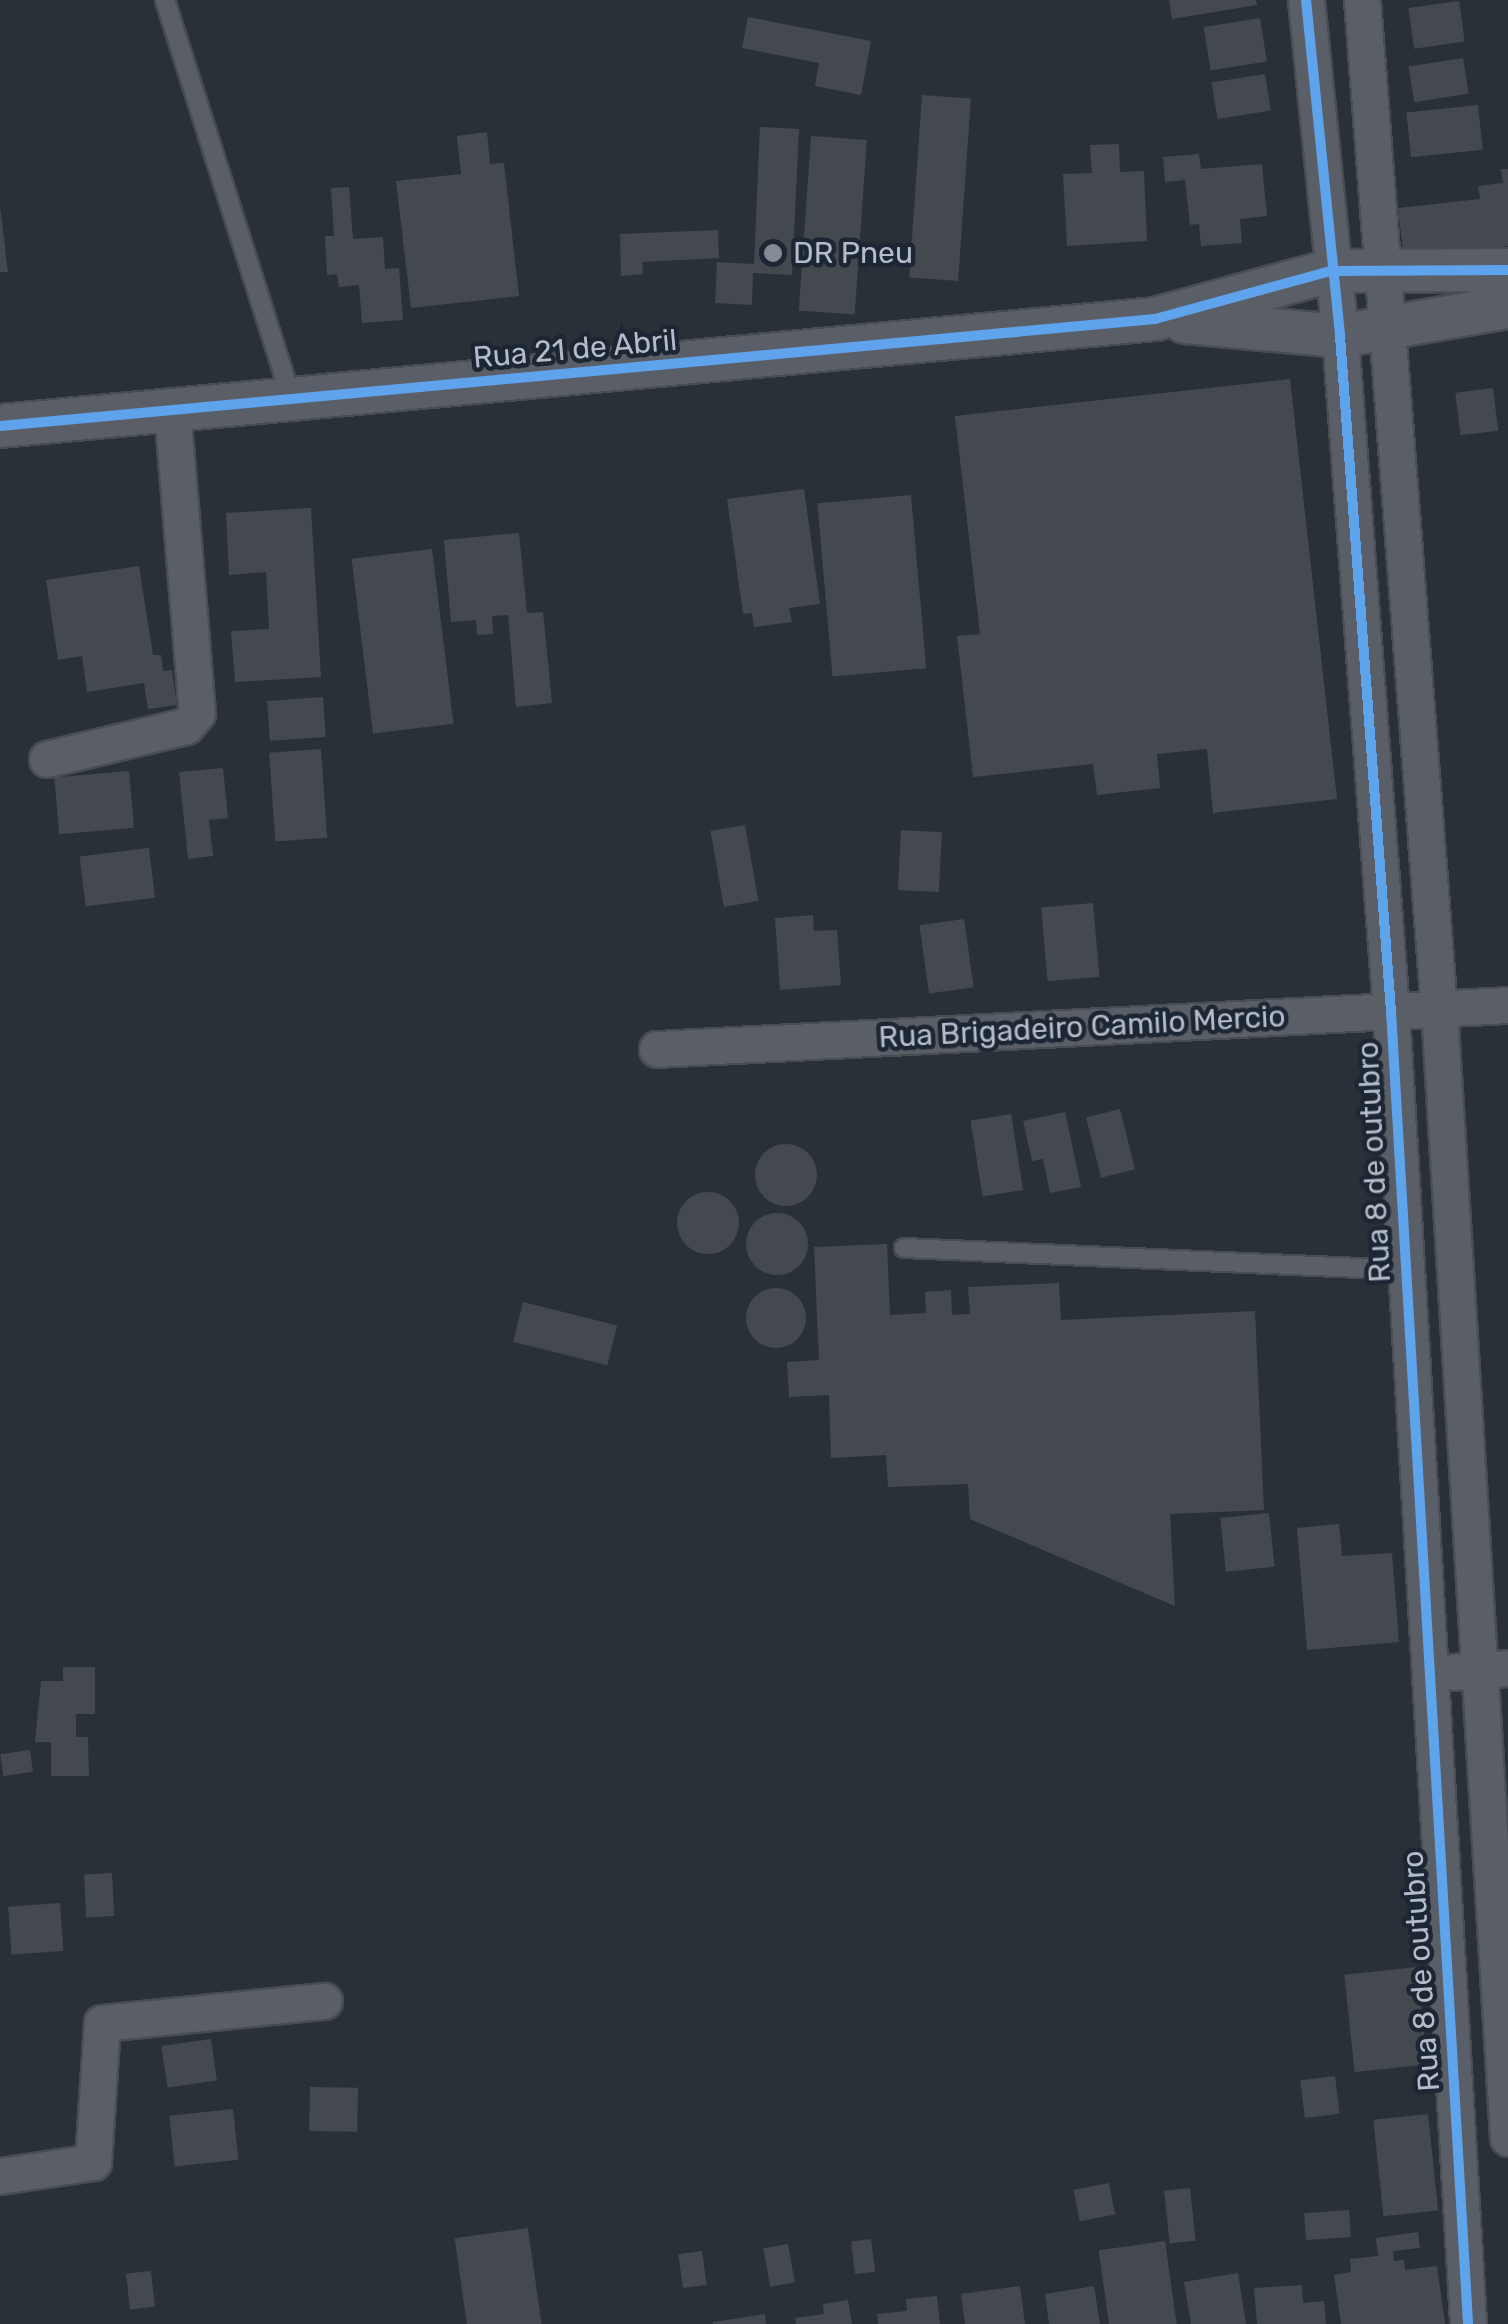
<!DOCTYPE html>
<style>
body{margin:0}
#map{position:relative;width:1508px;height:2324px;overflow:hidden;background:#2a3038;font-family:Rubik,sans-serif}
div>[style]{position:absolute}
.building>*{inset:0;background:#444950;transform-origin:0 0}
.round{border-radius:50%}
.roads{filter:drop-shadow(2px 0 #484c53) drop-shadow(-2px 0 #484c53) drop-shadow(0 2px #484c53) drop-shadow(0 -2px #484c53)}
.service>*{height:18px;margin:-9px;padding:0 9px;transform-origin:9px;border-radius:9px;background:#5a5e66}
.minor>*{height:35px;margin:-17.5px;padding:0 17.5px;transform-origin:17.5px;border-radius:17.5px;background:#5a5e66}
.tertiary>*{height:42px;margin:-21px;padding:0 21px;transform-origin:21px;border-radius:21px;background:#5a5e66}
.cycleway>*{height:10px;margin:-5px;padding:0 5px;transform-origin:5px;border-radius:5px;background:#60a3ed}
.dots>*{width:28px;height:28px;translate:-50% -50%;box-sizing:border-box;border:5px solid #1d2633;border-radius:50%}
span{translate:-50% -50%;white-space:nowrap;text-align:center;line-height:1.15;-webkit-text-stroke:9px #1d2633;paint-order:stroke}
.poi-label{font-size:30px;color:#b4bcc9}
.left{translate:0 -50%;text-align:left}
.street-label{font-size:30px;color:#b4bcc9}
</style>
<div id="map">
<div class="building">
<i style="clip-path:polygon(1169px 0,1256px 0,1257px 5px,1172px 19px)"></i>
<i style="left:1459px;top:1px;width:41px;height:51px;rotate:82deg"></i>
<i style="clip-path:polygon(748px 17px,871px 41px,861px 95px,815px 86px,819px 63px,742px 48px)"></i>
<i style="left:1260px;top:18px;width:44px;height:57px;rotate:81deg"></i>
<i style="left:1463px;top:58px;width:36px;height:55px;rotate:81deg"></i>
<i style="left:1265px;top:74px;width:37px;height:54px;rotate:81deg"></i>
<i style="left:922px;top:95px;width:49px;height:183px;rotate:4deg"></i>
<i style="left:1478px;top:105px;width:45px;height:72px;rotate:84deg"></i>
<i style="clip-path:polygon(760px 127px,799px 129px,792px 275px,753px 273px,752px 305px,715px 303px,717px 262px,754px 264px)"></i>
<i style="clip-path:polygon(487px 132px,490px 164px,504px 163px,519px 296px,411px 308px,396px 181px,461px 174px,457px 136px)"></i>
<i style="left:811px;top:136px;width:56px;height:175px;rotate:4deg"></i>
<i style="clip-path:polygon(1119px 144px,1120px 172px,1144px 171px,1147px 241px,1067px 246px,1063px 174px,1092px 173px,1090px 145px)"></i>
<i style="clip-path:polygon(1199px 154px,1201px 169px,1262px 164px,1267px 216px,1240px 219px,1242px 243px,1201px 246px,1199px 224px,1190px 225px,1185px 180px,1165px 182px,1163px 157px)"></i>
<i style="clip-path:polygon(1501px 169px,1508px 169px,1508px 246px,1404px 258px,1398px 208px,1480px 199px,1478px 186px,1503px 183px)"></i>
<i style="clip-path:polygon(349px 187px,353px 239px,383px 237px,385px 269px,399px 268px,403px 320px,362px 323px,359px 285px,339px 287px,337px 274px,327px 275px,325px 236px,334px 236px,331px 188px)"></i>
<i style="clip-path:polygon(0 207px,8px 272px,0 272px)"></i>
<i style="clip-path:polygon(718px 230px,719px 258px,642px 262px,643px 274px,621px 276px,620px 234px)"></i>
<i style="clip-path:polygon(1290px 379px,1337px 799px,1213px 813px,1207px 749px,1157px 754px,1160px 788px,1097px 795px,1093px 764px,973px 777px,957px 636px,980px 634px,955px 416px)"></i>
<i style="left:1493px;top:388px;width:43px;height:38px;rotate:83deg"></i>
<i style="clip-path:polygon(804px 489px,820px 604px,789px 608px,792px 622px,754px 627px,752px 613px,743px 614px,727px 499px)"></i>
<i style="left:911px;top:495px;width:174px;height:94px;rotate:85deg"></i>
<i style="clip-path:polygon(311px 508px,321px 677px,235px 682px,231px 631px,269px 629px,266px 572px,229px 575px,226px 513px)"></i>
<i style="clip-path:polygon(519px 533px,527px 613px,543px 612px,552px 703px,516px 707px,508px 615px,492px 616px,493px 634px,477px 635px,476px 620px,451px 622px,444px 540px)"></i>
<i style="left:432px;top:549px;width:176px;height:81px;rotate:83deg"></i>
<i style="clip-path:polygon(139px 566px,153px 655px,161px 655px,163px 671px,172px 670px,177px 705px,148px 709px,144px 683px,87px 692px,82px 656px,58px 660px,46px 580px)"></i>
<i style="left:323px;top:697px;width:40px;height:56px;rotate:86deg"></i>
<i style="left:321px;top:749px;width:89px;height:52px;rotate:86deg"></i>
<i style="clip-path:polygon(223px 768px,228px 818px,209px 820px,213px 856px,188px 859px,179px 772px)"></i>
<i style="left:129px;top:771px;width:57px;height:75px;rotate:85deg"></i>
<i style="left:745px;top:825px;width:77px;height:35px;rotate:80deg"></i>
<i style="left:901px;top:830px;width:41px;height:60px;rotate:3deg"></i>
<i style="left:149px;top:848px;width:50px;height:70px;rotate:83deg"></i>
<i style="left:1093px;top:903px;width:74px;height:52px;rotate:85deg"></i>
<i style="clip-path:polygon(813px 915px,814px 931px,837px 930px,841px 985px,780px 990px,775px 918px)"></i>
<i style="left:964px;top:919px;width:69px;height:45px;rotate:82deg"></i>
<i style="left:1120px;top:1109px;width:62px;height:35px;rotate:76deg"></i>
<i style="clip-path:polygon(1065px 1112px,1081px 1187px,1050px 1193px,1043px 1159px,1032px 1161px,1023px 1121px)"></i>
<i style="left:1011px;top:1114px;width:77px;height:41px;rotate:81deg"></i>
<i class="round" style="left:755px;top:1144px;width:62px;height:62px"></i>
<i class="round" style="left:677px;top:1192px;width:62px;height:62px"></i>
<i class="round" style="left:746px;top:1213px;width:62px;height:62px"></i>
<i style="clip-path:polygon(887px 1244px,890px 1315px,926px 1313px,925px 1292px,951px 1290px,952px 1315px,970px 1314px,968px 1287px,1059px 1283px,1061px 1320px,1255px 1311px,1264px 1510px,1170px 1514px,1175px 1606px,970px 1519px,968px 1484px,888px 1487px,886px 1455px,831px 1458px,829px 1395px,789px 1397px,787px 1362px,819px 1360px,814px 1247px)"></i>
<i class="round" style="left:746px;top:1288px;width:60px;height:60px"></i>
<i style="left:523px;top:1302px;width:97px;height:41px;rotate:14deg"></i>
<i style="left:1269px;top:1513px;width:54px;height:49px;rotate:84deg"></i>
<i style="clip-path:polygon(1339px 1524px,1342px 1556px,1392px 1553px,1399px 1642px,1307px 1650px,1297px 1528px)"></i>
<i style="clip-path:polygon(63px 1667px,95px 1667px,95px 1714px,76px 1714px,76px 1737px,88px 1737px,89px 1776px,51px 1776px,51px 1742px,35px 1742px,41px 1681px,63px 1681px)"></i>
<i style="left:30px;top:1750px;width:22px;height:30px;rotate:82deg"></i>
<i style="left:112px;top:1873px;width:43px;height:28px;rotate:87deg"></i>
<i style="left:60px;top:1903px;width:48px;height:52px;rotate:86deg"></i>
<i style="left:1417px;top:1967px;width:98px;height:73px;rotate:84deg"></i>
<i style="left:211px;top:2039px;width:42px;height:50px;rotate:82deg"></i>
<i style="left:1335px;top:2076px;width:38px;height:35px;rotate:83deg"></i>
<i style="left:310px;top:2087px;width:48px;height:44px;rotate:1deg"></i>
<i style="left:233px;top:2109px;width:51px;height:64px;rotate:84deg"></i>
<i style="left:1428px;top:2114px;width:97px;height:55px;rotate:84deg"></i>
<i style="left:1109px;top:2183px;width:32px;height:36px;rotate:79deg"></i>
<i style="left:1190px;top:2188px;width:53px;height:26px;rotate:84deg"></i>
<i style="left:1349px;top:2210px;width:27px;height:45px;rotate:86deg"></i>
<i style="left:528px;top:2228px;width:97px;height:74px;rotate:82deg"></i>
<i style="clip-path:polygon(1418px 2232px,1420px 2248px,1393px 2251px,1394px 2261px,1404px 2260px,1405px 2270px,1437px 2266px,1445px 2324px,1341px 2324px,1334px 2275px,1351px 2272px,1350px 2259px,1378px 2256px,1376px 2238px)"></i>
<i style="left:871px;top:2239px;width:33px;height:20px;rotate:83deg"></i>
<i style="left:1165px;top:2241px;width:84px;height:67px;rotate:82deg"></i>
<i style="left:788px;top:2244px;width:39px;height:25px;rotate:80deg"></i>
<i style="left:702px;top:2251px;width:34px;height:24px;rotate:82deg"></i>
<i style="left:151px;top:2271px;width:36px;height:25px;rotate:84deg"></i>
<i style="clip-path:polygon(1238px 2273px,1246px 2324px,1191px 2324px,1184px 2282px)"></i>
<i style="clip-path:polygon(1302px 2285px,1303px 2303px,1324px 2301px,1326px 2324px,1257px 2324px,1254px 2288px)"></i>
<i style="clip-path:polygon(1020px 2286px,1025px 2324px,965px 2324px,961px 2294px)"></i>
<i style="clip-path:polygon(1094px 2286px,1100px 2324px,1049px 2324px,1045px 2294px)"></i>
<i style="clip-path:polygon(937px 2296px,940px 2324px,878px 2324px,877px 2314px,907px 2311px,906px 2299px)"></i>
<i style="clip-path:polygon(848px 2300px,852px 2324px,796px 2324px,795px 2318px,824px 2314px,823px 2304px)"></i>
<i style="clip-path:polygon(765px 2314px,766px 2324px,713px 2324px,713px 2322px)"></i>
</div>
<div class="roads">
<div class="service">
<i style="left:165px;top:0;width:420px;rotate:72.4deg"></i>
<i style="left:904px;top:1248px;width:501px;rotate:2.51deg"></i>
</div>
<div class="minor">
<i style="left:1306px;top:0;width:338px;rotate:84.2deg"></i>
<i style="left:1340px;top:336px;width:677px;rotate:85.68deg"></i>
<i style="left:1391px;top:1011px;width:1315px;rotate:86.64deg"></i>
<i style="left:1362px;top:0;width:1012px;rotate:85.64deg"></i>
<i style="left:1439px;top:1009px;width:1131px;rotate:86.5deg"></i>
<i style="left:47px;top:759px;width:143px;rotate:-13.4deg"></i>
<i style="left:186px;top:726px;width:17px;rotate:-50deg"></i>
<i style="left:197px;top:713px;width:302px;rotate:-94.7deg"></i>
<i style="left:657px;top:1049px;width:852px;rotate:-2.96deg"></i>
<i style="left:1454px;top:1672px;width:54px;rotate:-4.2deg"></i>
<i style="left:0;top:2176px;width:94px;rotate:-8.6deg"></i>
<i style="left:93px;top:2162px;width:139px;rotate:-86.3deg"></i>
<i style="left:102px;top:2023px;width:223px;rotate:-5.7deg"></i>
</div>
<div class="tertiary">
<i style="left:1185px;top:322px;width:156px;rotate:5.2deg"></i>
<i style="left:1340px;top:336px;width:170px;rotate:-9.8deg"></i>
<i style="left:0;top:426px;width:1160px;rotate:-5.29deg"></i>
<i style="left:1155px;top:319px;width:182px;rotate:-15.3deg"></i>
<i style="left:1331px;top:271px;width:177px;rotate:-0.3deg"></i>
</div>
</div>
<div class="cycleway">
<i style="left:1306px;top:0;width:338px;rotate:84.2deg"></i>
<i style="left:1340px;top:336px;width:677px;rotate:85.68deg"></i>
<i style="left:1391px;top:1011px;width:1315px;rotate:86.64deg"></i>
<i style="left:0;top:426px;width:1160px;rotate:-5.29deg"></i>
<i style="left:1155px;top:319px;width:182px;rotate:-15.3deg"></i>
<i style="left:1331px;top:271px;width:177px;rotate:-0.3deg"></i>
</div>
<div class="dots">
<i style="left:773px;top:253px;background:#848b96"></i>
</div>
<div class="poi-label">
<span class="left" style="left:793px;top:253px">DR Pneu</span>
</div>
<div class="street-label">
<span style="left:575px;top:349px;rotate:-5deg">Rua 21 de Abril</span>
<span style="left:1082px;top:1027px;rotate:-3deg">Rua Brigadeiro Camilo Mercio</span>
<span style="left:1374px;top:1162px;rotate:-93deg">Rua 8 de outubro</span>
<span style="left:1421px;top:1971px;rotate:-94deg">Rua 8 de outubro</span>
</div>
</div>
